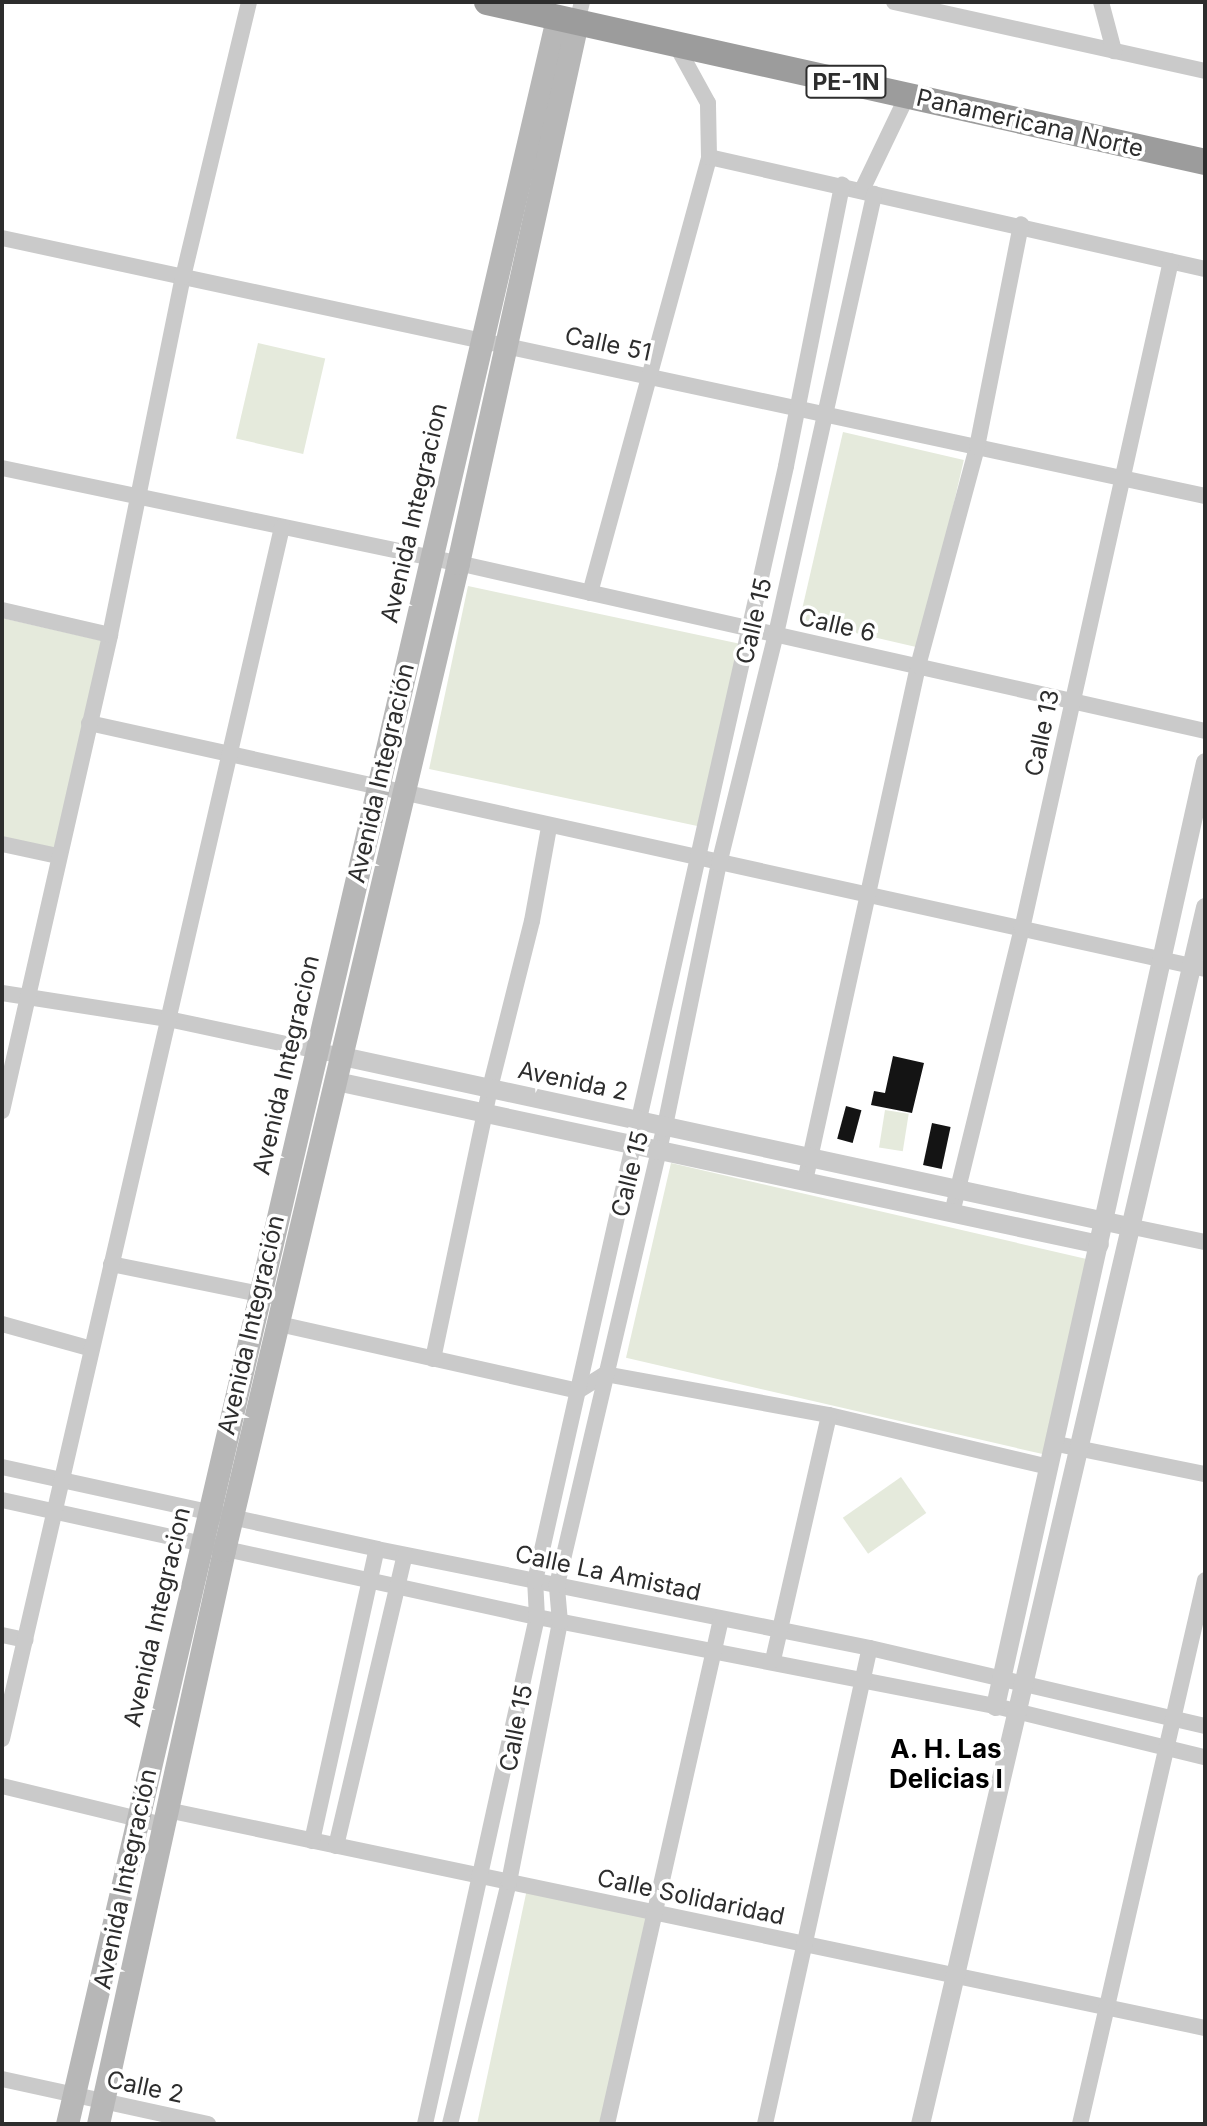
<!DOCTYPE html>
<meta charset="utf-8">
<style>
body{margin:0}
#map{position:relative;width:1207px;height:2126px;overflow:hidden;background:#fff;font-family:Inter,sans-serif}
div>[style]{position:absolute}
.green>*{inset:0;background:#e5eadc;transform-origin:0 0}
.building>*{inset:0;background:#141414;transform-origin:0 0}
.minor>*{height:16px;margin:-8px;padding:0 8px;transform-origin:8px;border-radius:8px;background:#cacaca}
.tertiary>*{height:19px;margin:-9.5px;padding:0 9.5px;transform-origin:9.5px;border-radius:9.5px;background:#cacaca}
.secondary>*{height:23px;margin:-11.5px;padding:0 11.5px;transform-origin:11.5px;border-radius:11.5px;background:#b7b7b7}
.trunk>*{height:26px;margin:-13px;padding:0 13px;transform-origin:13px;border-radius:13px;background:#9c9c9c}
span{translate:-50% -50%;white-space:nowrap;text-align:center;line-height:1.15;-webkit-text-stroke:7px #fff;paint-order:stroke}
.shield-label span{padding:2px 5px;background:#fff;border:2px solid;border-radius:5px;-webkit-text-stroke-width:0}
.shield-label{font-size:23px;color:#2d2d2d;font-weight:700}
.street-label{font-size:24px;color:#2d2d2d}
.neighbourhood-label{font-size:26px;color:#000;font-weight:700}
.frame{position:absolute;inset:0;border:4px solid #2d2d2d;pointer-events:none}
</style>
<div id="map">
<div class="green">
<i style="left:258px;top:343px;width:69px;height:98px;rotate:13deg"></i>
<i style="left:843px;top:432px;width:124px;height:193px;rotate:13deg"></i>
<i style="left:468px;top:586px;width:279px;height:187px;rotate:12deg"></i>
<i style="clip-path:polygon(2px 618px,103px 641px,54px 849px,2px 837px)"></i>
<i style="left:885px;top:1110px;width:24px;height:38px;rotate:9deg"></i>
<i style="left:671px;top:1163px;width:432px;height:200px;rotate:13deg"></i>
<i style="left:901px;top:1477px;width:44px;height:71px;rotate:55deg"></i>
<i style="left:527px;top:1889px;width:131px;height:240px;rotate:12deg"></i>
</div>
<div class="building">
<i style="clip-path:polygon(893px 1056px,924px 1063px,912px 1113px,871px 1105px,874px 1091px,885px 1093px)"></i>
<i style="left:846px;top:1106px;width:16px;height:34px;rotate:15deg"></i>
<i style="left:932px;top:1123px;width:19px;height:43px;rotate:12deg"></i>
</div>
<div class="minor">
<i style="left:894px;top:2px;width:319px;rotate:12.5deg"></i>
<i style="left:1101px;top:2px;width:51px;rotate:75.1deg"></i>
<i style="left:577px;top:22px;width:21px;rotate:-76deg"></i>
<i style="left:709px;top:157px;width:508px;rotate:12.72deg"></i>
<i style="left:862px;top:190px;width:104px;rotate:-64.4deg"></i>
<i style="left:2px;top:238px;width:1230px;rotate:12.1deg"></i>
<i style="left:2px;top:468px;width:466px;rotate:11.8deg"></i>
<i style="left:458px;top:563px;width:766px;rotate:12.67deg"></i>
<i style="left:590px;top:593px;width:452px;rotate:-74.7deg"></i>
<i style="left:709px;top:157px;width:54px;rotate:-91.1deg"></i>
<i style="left:708px;top:103px;width:66px;rotate:-118.9deg"></i>
<i style="left:2px;top:610px;width:111px;rotate:13deg"></i>
<i style="left:89px;top:723px;width:1143px;rotate:12.43deg"></i>
<i style="left:2px;top:844px;width:57px;rotate:12.1deg"></i>
<i style="left:2px;top:993px;width:168px;rotate:8.9deg"></i>
<i style="left:168px;top:1019px;width:178px;rotate:12deg"></i>
<i style="left:2px;top:1111px;width:488px;rotate:-77.2deg"></i>
<i style="left:110px;top:635px;width:365px;rotate:-78.5deg"></i>
<i style="left:183px;top:277px;width:283px;rotate:-76.5deg"></i>
<i style="left:805px;top:1181px;width:527px;rotate:-77.62deg"></i>
<i style="left:918px;top:666px;width:227px;rotate:-74.9deg"></i>
<i style="left:977px;top:447px;width:227px;rotate:-78.8deg"></i>
<i style="left:952px;top:1213px;width:292px;rotate:-76.2deg"></i>
<i style="left:1022px;top:929px;width:684px;rotate:-77.43deg"></i>
<i style="left:1133px;top:1227px;width:74px;rotate:11.8deg"></i>
<i style="left:111px;top:1264px;width:162px;rotate:11.4deg"></i>
<i style="left:2px;top:1324px;width:93px;rotate:15.5deg"></i>
<i style="left:279px;top:1324px;width:306px;rotate:12.6deg"></i>
<i style="left:578px;top:1391px;width:32px;rotate:-32deg"></i>
<i style="left:605px;top:1374px;width:228px;rotate:10.4deg"></i>
<i style="left:829px;top:1415px;width:226px;rotate:13.3deg"></i>
<i style="left:433px;top:1359px;width:277px;rotate:-78.1deg"></i>
<i style="left:490px;top:1088px;width:172px;rotate:-75.9deg"></i>
<i style="left:532px;top:921px;width:96px;rotate:-79.7deg"></i>
<i style="left:1057px;top:1444px;width:151px;rotate:11.5deg"></i>
<i style="left:2px;top:1467px;width:384px;rotate:12.3deg"></i>
<i style="left:377px;top:1549px;width:503px;rotate:11.35deg"></i>
<i style="left:870px;top:1648px;width:344px;rotate:13.1deg"></i>
<i style="left:2px;top:1500px;width:548px;rotate:12.34deg"></i>
<i style="left:537px;top:1617px;width:467px;rotate:11deg"></i>
<i style="left:995px;top:1706px;width:216px;rotate:13.7deg"></i>
<i style="left:2px;top:1635px;width:24px;rotate:12deg"></i>
<i style="left:773px;top:1660px;width:251px;rotate:-77.1deg"></i>
<i style="left:2px;top:1739px;width:1244px;rotate:-76.99deg"></i>
<i style="left:2px;top:1786px;width:166px;rotate:13.6deg"></i>
<i style="left:167px;top:1810px;width:1061px;rotate:11.86deg"></i>
<i style="left:312px;top:1841px;width:299px;rotate:-77.5deg"></i>
<i style="left:336px;top:1846px;width:299px;rotate:-76.7deg"></i>
<i style="left:2px;top:2079px;width:211px;rotate:12.3deg"></i>
<i style="left:425px;top:2124px;width:519px;rotate:-77.54deg"></i>
<i style="left:537px;top:1617px;width:36px;rotate:-93deg"></i>
<i style="left:535px;top:1581px;width:1143px;rotate:-77.31deg"></i>
<i style="left:786px;top:466px;width:287px;rotate:-78.7deg"></i>
<i style="left:450px;top:2124px;width:249px;rotate:-76.3deg"></i>
<i style="left:509px;top:1882px;width:265px;rotate:-78.9deg"></i>
<i style="left:560px;top:1622px;width:37px;rotate:-95deg"></i>
<i style="left:557px;top:1585px;width:472px;rotate:-76.8deg"></i>
<i style="left:665px;top:1126px;width:268px;rotate:-78.4deg"></i>
<i style="left:719px;top:864px;width:237px;rotate:-76.1deg"></i>
<i style="left:776px;top:634px;width:451px;rotate:-77.4deg"></i>
<i style="left:607px;top:2124px;width:518px;rotate:-77.28deg"></i>
<i style="left:765px;top:2124px;width:487px;rotate:-77.6deg"></i>
<i style="left:1080px;top:2124px;width:558px;rotate:-77.06deg"></i>
</div>
<div class="tertiary">
<i style="left:342px;top:1056px;width:809px;rotate:12.2deg"></i>
<i style="left:336px;top:1081px;width:780px;rotate:12.06deg"></i>
<i style="left:995px;top:1706px;width:967px;rotate:-77.46deg"></i>
<i style="left:920px;top:2124px;width:1250px;rotate:-76.82deg"></i>
</div>
<div class="secondary">
<i style="left:67px;top:2124px;width:2162px;rotate:-76.9deg"></i>
<i style="left:98px;top:2124px;width:588px;rotate:-77.62deg"></i>
<i style="left:224px;top:1550px;width:1014px;rotate:-76.66deg"></i>
<i style="left:458px;top:563px;width:554px;rotate:-77.59deg"></i>
</div>
<div class="trunk">
<i style="left:487px;top:2px;width:736px;rotate:12.56deg"></i>
</div>
<div class="shield-label">
<span style="left:846px;top:82px">PE-1N</span>
</div>
<div class="street-label">
<span style="left:1030px;top:123px;rotate:13deg">Panamericana Norte</span>
<span style="left:608px;top:344px;rotate:12deg">Calle 51</span>
<span style="left:414px;top:513px;rotate:-77deg">Avenida Integracion</span>
<span style="left:754px;top:621px;rotate:-77deg">Calle 15</span>
<span style="left:837px;top:625px;rotate:13deg">Calle 6</span>
<span style="left:1042px;top:733px;rotate:-78deg">Calle 13</span>
<span style="left:381px;top:773px;rotate:-77deg">Avenida Integración</span>
<span style="left:286px;top:1065px;rotate:-77deg">Avenida Integracion</span>
<span style="left:573px;top:1081px;rotate:12deg">Avenida 2</span>
<span style="left:630px;top:1174px;rotate:-76deg">Calle 15</span>
<span style="left:251px;top:1325px;rotate:-77deg">Avenida Integración</span>
<span style="left:608px;top:1573px;rotate:12deg">Calle La Amistad</span>
<span style="left:157px;top:1617px;rotate:-77deg">Avenida Integracion</span>
<span style="left:516px;top:1728px;rotate:-79deg">Calle 15</span>
<span style="left:125px;top:1879px;rotate:-78deg">Avenida Integración</span>
<span style="left:691px;top:1897px;rotate:12deg">Calle Solidaridad</span>
<span style="left:145px;top:2087px;rotate:12deg">Calle 2</span>
</div>
<div class="neighbourhood-label">
<span style="left:946px;top:1764px">A. H. Las<br>Delicias I</span>
</div>
<div class="frame"></div>
</div>
